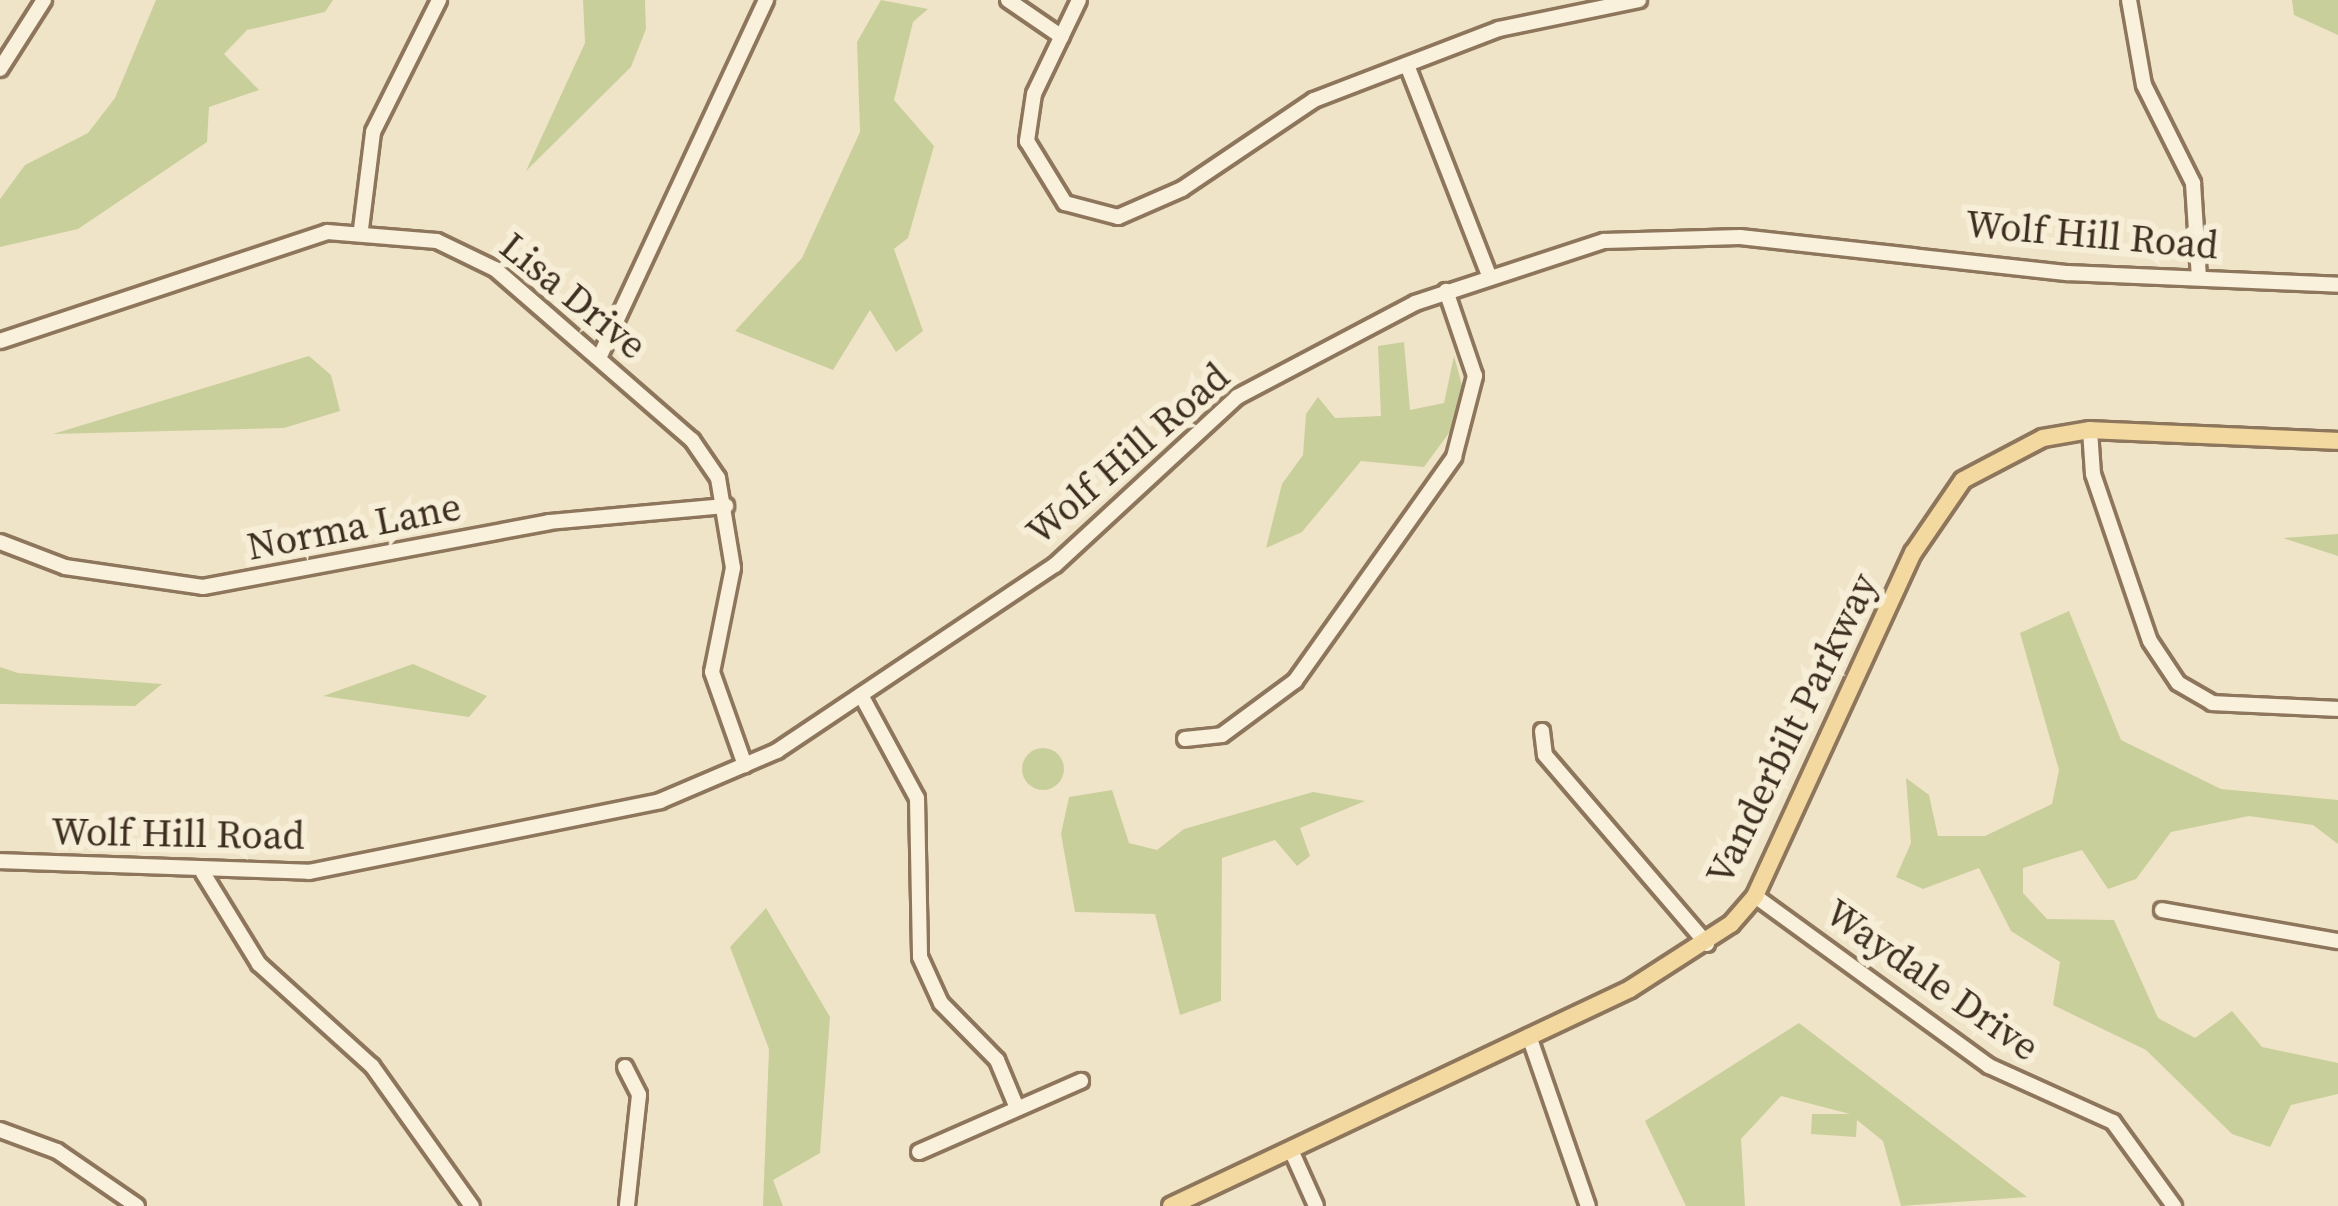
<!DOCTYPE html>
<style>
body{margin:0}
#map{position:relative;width:2338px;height:1206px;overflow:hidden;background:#f0e4c8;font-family:"Source Serif 4",serif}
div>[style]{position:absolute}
.green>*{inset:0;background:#c9cf9b}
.round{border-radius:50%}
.roads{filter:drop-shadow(3px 0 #8d765c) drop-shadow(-3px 0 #8d765c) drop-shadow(0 3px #8d765c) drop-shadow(0 -3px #8d765c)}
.minor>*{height:14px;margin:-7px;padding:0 7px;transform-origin:7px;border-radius:7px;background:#faf1dc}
.major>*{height:16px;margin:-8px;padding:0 8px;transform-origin:8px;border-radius:8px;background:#f3d9a0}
span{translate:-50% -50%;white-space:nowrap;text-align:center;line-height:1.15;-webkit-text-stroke:12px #f7eed8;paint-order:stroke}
.street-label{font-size:39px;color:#3d2e20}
</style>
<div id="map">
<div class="green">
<i style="clip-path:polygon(156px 0,333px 0,325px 12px,247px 30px,224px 54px,259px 90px,209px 107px,207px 142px,78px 229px,0 247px,0 199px,25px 165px,88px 133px,115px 98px)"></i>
<i style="clip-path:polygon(583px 0,645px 0,646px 29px,631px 67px,526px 171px,585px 43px)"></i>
<i style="clip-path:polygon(881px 0,928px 9px,913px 22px,894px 100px,934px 146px,908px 238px,894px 249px,923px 331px,896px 352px,870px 310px,833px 370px,735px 331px,802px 258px,860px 132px,857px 42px)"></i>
<i style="clip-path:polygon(2292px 0,2338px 0,2338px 35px,2294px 15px)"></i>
<i style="clip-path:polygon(1404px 342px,1410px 410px,1444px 403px,1454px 356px,1468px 407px,1424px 467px,1361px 461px,1302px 532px,1266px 548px,1282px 484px,1303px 455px,1306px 414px,1318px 397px,1335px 418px,1381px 416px,1378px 346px)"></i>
<i style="clip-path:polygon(309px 356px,331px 375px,340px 411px,284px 428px,53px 434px)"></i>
<i style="clip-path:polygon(2338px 534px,2338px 556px,2283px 538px)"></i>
<i style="clip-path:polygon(2069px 611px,2121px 740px,2221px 789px,2338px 800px,2338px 844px,2313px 825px,2249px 816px,2171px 832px,2136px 879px,2108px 889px,2082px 850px,2023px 868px,2023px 893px,2047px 919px,2114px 920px,2158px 1018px,2195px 1038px,2232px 1011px,2262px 1047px,2338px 1063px,2338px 1094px,2291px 1105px,2270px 1147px,2232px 1134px,2146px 1050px,2053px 1005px,2060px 962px,2011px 931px,1979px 868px,1923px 889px,1896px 877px,1911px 843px,1906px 778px,1929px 795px,1938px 836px,1985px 836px,2052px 804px,2059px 770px,2020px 633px)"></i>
<i style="clip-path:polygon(413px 664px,487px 696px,469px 717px,323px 696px)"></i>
<i style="clip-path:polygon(0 667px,18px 673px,162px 684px,135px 706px,0 704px)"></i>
<i class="round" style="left:1022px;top:748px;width:42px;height:42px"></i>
<i style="clip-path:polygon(1112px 790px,1129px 843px,1157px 850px,1184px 829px,1313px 792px,1365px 801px,1300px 828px,1310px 856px,1297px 866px,1275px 840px,1222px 858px,1221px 1001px,1180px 1015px,1155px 914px,1075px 912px,1061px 834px,1069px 797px)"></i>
<i style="clip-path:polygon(766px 908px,830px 1017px,820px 1153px,773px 1180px,783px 1206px,763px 1206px,769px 1049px,730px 947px)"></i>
<i style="clip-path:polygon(1799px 1023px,2027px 1197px,1901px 1206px,1883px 1141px,1857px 1120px,1856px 1137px,1811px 1134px,1812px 1114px,1850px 1114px,1781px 1096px,1741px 1139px,1745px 1206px,1686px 1206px,1645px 1121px)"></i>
</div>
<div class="roads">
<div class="minor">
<i style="left:1008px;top:0;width:65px;rotate:34.4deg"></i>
<i style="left:1079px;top:0;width:104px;rotate:115.6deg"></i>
<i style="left:1034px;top:94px;width:48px;rotate:98.5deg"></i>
<i style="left:1027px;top:141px;width:73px;rotate:58.5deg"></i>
<i style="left:1065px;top:203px;width:55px;rotate:14.8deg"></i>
<i style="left:1118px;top:217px;width:70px;rotate:-23.6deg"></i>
<i style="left:1182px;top:189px;width:159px;rotate:-34deg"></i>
<i style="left:1314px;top:100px;width:198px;rotate:-21deg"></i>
<i style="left:1499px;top:29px;width:143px;rotate:-11.7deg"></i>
<i style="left:2129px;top:0;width:86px;rotate:80deg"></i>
<i style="left:2144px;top:85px;width:110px;rotate:63.4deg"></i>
<i style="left:2193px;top:183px;width:95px;rotate:86.4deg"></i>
<i style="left:1407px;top:65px;width:223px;rotate:68.7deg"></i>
<i style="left:0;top:69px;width:82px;rotate:-57.5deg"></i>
<i style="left:361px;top:229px;width:98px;rotate:-82.9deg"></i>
<i style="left:373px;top:132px;width:148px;rotate:-63.4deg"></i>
<i style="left:0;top:341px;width:345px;rotate:-18.4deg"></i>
<i style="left:327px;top:232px;width:110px;rotate:4.7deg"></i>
<i style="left:437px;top:241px;width:64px;rotate:25.8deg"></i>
<i style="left:495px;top:269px;width:261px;rotate:41deg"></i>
<i style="left:692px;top:440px;width:46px;rotate:55.6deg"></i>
<i style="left:718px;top:478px;width:91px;rotate:80.5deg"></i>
<i style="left:733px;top:568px;width:106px;rotate:101.4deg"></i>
<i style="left:712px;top:672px;width:99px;rotate:70.5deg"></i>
<i style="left:600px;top:356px;width:393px;rotate:-65deg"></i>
<i style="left:2090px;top:430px;width:44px;rotate:86.1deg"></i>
<i style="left:2093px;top:474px;width:176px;rotate:71.2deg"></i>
<i style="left:2150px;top:641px;width:50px;rotate:56.3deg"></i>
<i style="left:2178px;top:683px;width:39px;rotate:30deg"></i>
<i style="left:2212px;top:703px;width:126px;rotate:2.7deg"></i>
<i style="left:0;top:542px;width:70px;rotate:21deg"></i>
<i style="left:65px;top:567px;width:139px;rotate:8.2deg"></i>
<i style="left:203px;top:587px;width:352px;rotate:-10.6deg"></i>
<i style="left:549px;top:522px;width:178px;rotate:-5.2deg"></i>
<i style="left:861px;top:695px;width:117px;rotate:61.5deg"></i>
<i style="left:917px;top:798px;width:159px;rotate:88.9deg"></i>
<i style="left:920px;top:957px;width:51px;rotate:65.5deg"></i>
<i style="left:941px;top:1003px;width:80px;rotate:45.5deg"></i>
<i style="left:997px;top:1060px;width:52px;rotate:67.4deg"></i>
<i style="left:1542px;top:731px;width:24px;rotate:83deg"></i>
<i style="left:1545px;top:755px;width:249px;rotate:49.4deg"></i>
<i style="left:1185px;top:739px;width:37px;rotate:-6deg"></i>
<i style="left:1222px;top:735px;width:91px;rotate:-36.5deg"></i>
<i style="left:1295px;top:681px;width:275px;rotate:-54.6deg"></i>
<i style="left:1454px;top:457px;width:84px;rotate:-75.5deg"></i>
<i style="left:1475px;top:376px;width:90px;rotate:-108.8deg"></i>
<i style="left:0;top:861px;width:309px;rotate:2deg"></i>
<i style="left:309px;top:872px;width:358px;rotate:-11.4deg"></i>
<i style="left:660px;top:801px;width:127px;rotate:-23.1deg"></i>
<i style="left:777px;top:751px;width:334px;rotate:-33.8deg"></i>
<i style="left:1055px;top:565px;width:248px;rotate:-42.7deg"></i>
<i style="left:1237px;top:397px;width:201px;rotate:-27.8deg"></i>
<i style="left:1415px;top:303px;width:199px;rotate:-18.2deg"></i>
<i style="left:1604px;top:241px;width:136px;rotate:-1.7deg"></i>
<i style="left:1740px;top:237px;width:330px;rotate:6.3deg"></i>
<i style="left:2068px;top:273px;width:270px;rotate:2.5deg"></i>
<i style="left:203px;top:873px;width:107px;rotate:58.4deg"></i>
<i style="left:259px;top:964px;width:152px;rotate:42.1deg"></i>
<i style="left:372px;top:1066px;width:172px;rotate:54.5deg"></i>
<i style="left:1755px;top:896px;width:289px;rotate:36deg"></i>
<i style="left:1989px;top:1066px;width:136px;rotate:24.3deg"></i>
<i style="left:2113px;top:1122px;width:104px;rotate:54deg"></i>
<i style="left:2162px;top:910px;width:179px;rotate:10deg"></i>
<i style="left:1529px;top:1036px;width:180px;rotate:70.9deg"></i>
<i style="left:625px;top:1067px;width:31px;rotate:63deg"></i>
<i style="left:639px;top:1095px;width:112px;rotate:96.2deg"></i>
<i style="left:0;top:1130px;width:61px;rotate:20.2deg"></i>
<i style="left:57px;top:1151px;width:97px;rotate:34.5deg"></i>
<i style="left:1291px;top:1150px;width:61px;rotate:65.9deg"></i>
<i style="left:919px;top:1152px;width:177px;rotate:-23.7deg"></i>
</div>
<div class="major">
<i style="left:1171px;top:1206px;width:508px;rotate:-25.3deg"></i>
<i style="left:1630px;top:989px;width:120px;rotate:-32.8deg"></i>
<i style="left:1731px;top:924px;width:37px;rotate:-49deg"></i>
<i style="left:1755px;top:896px;width:378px;rotate:-65.3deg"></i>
<i style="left:1913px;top:553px;width:88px;rotate:-55.6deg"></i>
<i style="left:1963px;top:480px;width:90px;rotate:-27.7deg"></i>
<i style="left:2043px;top:438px;width:48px;rotate:-9.7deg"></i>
<i style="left:2090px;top:430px;width:248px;rotate:2.5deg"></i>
</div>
</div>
<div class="street-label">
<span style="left:2092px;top:235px;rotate:5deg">Wolf Hill Road</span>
<span style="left:573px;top:296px;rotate:39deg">Lisa Drive</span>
<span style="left:1128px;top:454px;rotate:-41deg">Wolf Hill Road</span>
<span style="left:354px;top:527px;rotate:-11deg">Norma Lane</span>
<span style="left:1792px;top:729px;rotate:-64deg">Vanderbilt Parkway</span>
<span style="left:178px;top:834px;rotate:1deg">Wolf Hill Road</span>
<span style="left:1932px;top:980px;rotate:35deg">Waydale Drive</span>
</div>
</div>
